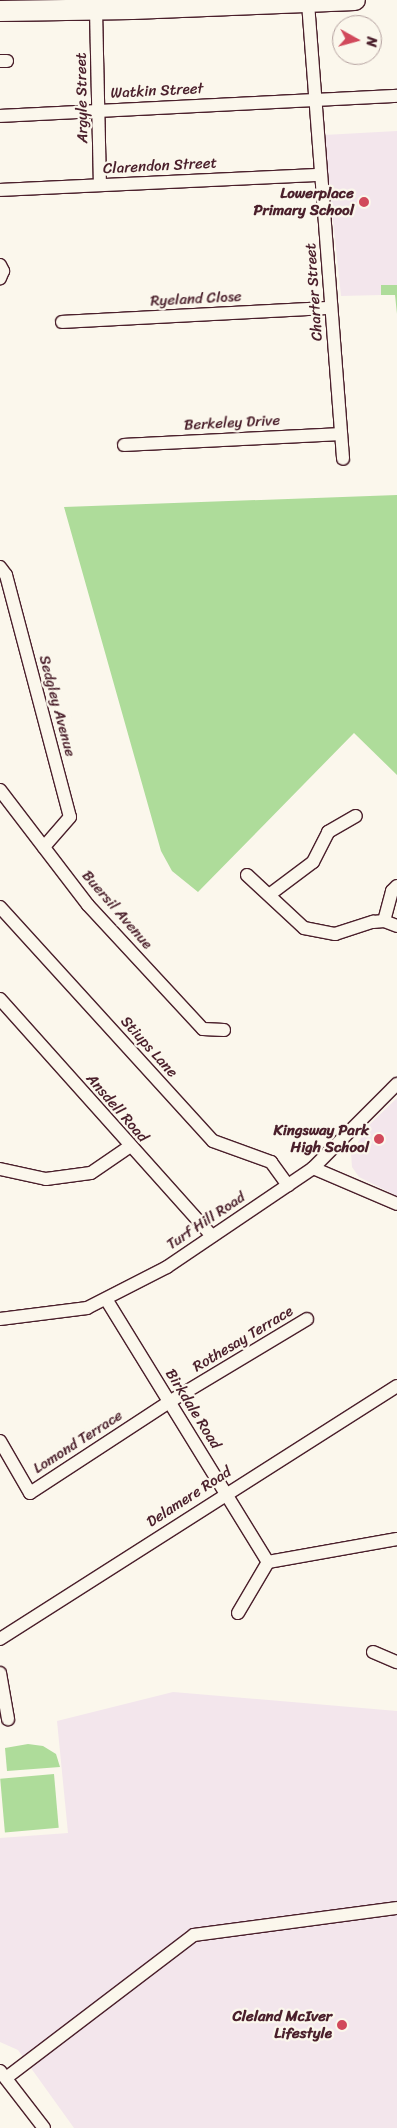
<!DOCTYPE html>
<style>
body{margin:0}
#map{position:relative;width:397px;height:2128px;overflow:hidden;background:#fbf7ec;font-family:Sriracha,sans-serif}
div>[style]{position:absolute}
.built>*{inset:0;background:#f3e6ec}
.green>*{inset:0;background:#aedc9a;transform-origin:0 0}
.roads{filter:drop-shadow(1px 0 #4a1f2b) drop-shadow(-1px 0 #4a1f2b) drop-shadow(0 1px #4a1f2b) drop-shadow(0 -1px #4a1f2b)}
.minor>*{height:12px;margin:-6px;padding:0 6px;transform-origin:6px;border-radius:6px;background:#fbf7ec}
.primary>*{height:20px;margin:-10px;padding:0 10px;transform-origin:10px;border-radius:10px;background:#fbf7ec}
.dots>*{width:14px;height:14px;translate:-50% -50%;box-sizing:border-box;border:2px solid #fbf7ec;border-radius:50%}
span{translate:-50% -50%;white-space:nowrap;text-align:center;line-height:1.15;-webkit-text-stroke:4.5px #fbf7ec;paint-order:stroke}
.street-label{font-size:15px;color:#4a1f2b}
.poi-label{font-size:15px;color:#4a1f2b;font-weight:700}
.right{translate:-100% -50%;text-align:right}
.north{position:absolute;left:332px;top:15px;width:50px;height:50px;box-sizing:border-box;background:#fbf7ec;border:1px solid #b4a19f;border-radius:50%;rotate:97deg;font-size:14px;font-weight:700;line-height:20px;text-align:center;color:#4a1f2b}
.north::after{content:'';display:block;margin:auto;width:18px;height:22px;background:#d1495b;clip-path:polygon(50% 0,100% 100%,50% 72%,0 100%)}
</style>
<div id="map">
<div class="built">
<i style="clip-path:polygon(397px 131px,397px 285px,381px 285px,381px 295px,341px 296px,324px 135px)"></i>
<i style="clip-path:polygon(397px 1098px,397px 1196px,359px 1177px,352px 1167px,351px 1153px,370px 1124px)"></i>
<i style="clip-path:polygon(173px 1692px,397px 1711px,397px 2128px,74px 2128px,18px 2050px,0 2042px,0 1838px,68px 1833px,57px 1721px)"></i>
</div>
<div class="green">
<i style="clip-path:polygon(381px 285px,397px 285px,397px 314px,395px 295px,381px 295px)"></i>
<i style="clip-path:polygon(397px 495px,397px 775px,354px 733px,198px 892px,172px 871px,161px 851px,64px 507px)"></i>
<i style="clip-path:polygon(28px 1744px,43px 1746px,56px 1754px,60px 1767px,7px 1771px,5px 1748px)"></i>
<i style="left:54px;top:1774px;width:54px;height:54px;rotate:85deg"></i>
</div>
<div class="roads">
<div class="minor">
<i style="left:308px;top:3px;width:457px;rotate:85.6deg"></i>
<i style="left:96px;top:10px;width:175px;rotate:88.7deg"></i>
<i style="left:0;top:61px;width:7px"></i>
<i style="left:0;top:116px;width:398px;rotate:-2.9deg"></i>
<i style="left:0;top:190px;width:321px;rotate:-2.7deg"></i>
<i style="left:0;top:265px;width:7px;rotate:63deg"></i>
<i style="left:3px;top:271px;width:8px;rotate:113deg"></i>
<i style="left:62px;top:322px;width:269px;rotate:-3deg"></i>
<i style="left:124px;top:445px;width:217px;rotate:-2.9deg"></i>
<i style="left:0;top:567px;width:10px;rotate:53deg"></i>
<i style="left:6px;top:575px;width:250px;rotate:75.2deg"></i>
<i style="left:70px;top:817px;width:40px;rotate:131deg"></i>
<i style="left:0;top:790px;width:145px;rotate:52.6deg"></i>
<i style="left:88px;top:905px;width:169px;rotate:47.2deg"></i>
<i style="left:203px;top:1029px;width:21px;rotate:3deg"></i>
<i style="left:247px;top:875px;width:78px;rotate:42.9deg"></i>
<i style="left:304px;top:928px;width:32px;rotate:11deg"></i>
<i style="left:335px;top:934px;width:40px;rotate:-18deg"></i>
<i style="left:373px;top:922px;width:11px;rotate:-5deg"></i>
<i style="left:384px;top:921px;width:14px;rotate:21deg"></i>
<i style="left:269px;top:895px;width:55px;rotate:-36.9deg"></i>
<i style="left:313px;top:862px;width:34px;rotate:-63deg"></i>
<i style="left:328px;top:832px;width:32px;rotate:-30deg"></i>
<i style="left:0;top:907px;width:316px;rotate:47.7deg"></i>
<i style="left:213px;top:1141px;width:62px;rotate:19.9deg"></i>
<i style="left:271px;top:1162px;width:29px;rotate:54deg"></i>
<i style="left:384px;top:921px;width:31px;rotate:-75deg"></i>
<i style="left:392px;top:891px;width:7px;rotate:-45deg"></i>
<i style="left:0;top:999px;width:318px;rotate:48.2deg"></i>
<i style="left:313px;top:1168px;width:91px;rotate:23.2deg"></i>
<i style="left:0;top:1169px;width:47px;rotate:12.3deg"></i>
<i style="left:46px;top:1179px;width:45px;rotate:-7.6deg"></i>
<i style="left:91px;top:1173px;width:46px;rotate:-34.4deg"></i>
<i style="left:106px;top:1299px;width:309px;rotate:58.4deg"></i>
<i style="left:0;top:1319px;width:88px;rotate:-7.2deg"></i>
<i style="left:87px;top:1308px;width:90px;rotate:-27.1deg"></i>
<i style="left:167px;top:1267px;width:176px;rotate:-34.1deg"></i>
<i style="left:313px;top:1168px;width:119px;rotate:-45deg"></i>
<i style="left:0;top:1441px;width:60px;rotate:60deg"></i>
<i style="left:30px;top:1493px;width:166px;rotate:-33.2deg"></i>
<i style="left:169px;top:1402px;width:161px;rotate:-31deg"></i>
<i style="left:238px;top:1613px;width:59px;rotate:-59.5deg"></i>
<i style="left:268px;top:1562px;width:131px;rotate:-10.1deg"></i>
<i style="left:0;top:1639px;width:471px;rotate:-32.5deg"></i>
<i style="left:373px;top:1652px;width:26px;rotate:23deg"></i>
<i style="left:0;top:1673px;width:47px;rotate:80.1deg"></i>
<i style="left:0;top:2071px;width:72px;rotate:52.3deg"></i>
<i style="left:6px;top:2078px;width:236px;rotate:-37.3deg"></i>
<i style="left:194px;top:1935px;width:205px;rotate:-7.6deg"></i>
</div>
<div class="primary">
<i style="left:0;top:11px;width:132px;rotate:-0.9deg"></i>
<i style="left:132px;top:9px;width:223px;rotate:-2.3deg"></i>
</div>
</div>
<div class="dots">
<i style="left:364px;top:202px;background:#d1495b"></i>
<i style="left:379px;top:1139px;background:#d1495b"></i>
<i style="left:342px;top:2025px;background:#d1495b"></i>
</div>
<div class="street-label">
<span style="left:157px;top:91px;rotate:-3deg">Watkin Street</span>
<span style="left:82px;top:98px;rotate:-91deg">Argyle Street</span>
<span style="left:160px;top:166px;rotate:-3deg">Clarendon Street</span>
<span style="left:314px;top:292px;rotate:-94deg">Charter Street</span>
<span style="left:196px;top:299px;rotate:-3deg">Ryeland Close</span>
<span style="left:232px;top:423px;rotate:-3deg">Berkeley Drive</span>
<span style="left:57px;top:706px;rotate:75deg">Sedgley Avenue</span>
<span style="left:117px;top:910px;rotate:49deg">Buersil Avenue</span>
<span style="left:149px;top:1047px;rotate:48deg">Stiups Lane</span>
<span style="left:117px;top:1108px;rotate:49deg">Ansdell Road</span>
<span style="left:206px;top:1221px;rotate:-34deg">Turf Hill Road</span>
<span style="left:243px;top:1339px;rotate:-31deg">Rothesay Terrace</span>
<span style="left:193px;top:1409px;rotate:58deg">Birkdale Road</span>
<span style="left:78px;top:1442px;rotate:-33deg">Lomond Terrace</span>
<span style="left:189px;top:1497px;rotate:-33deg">Delamere Road</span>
</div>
<div class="poi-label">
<span class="right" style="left:354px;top:202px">Lowerplace<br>Primary School</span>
<span class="right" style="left:369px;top:1139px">Kingsway Park<br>High School</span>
<span class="right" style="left:332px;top:2025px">Cleland McIver<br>Lifestyle</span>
</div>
<div class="north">N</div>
</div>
